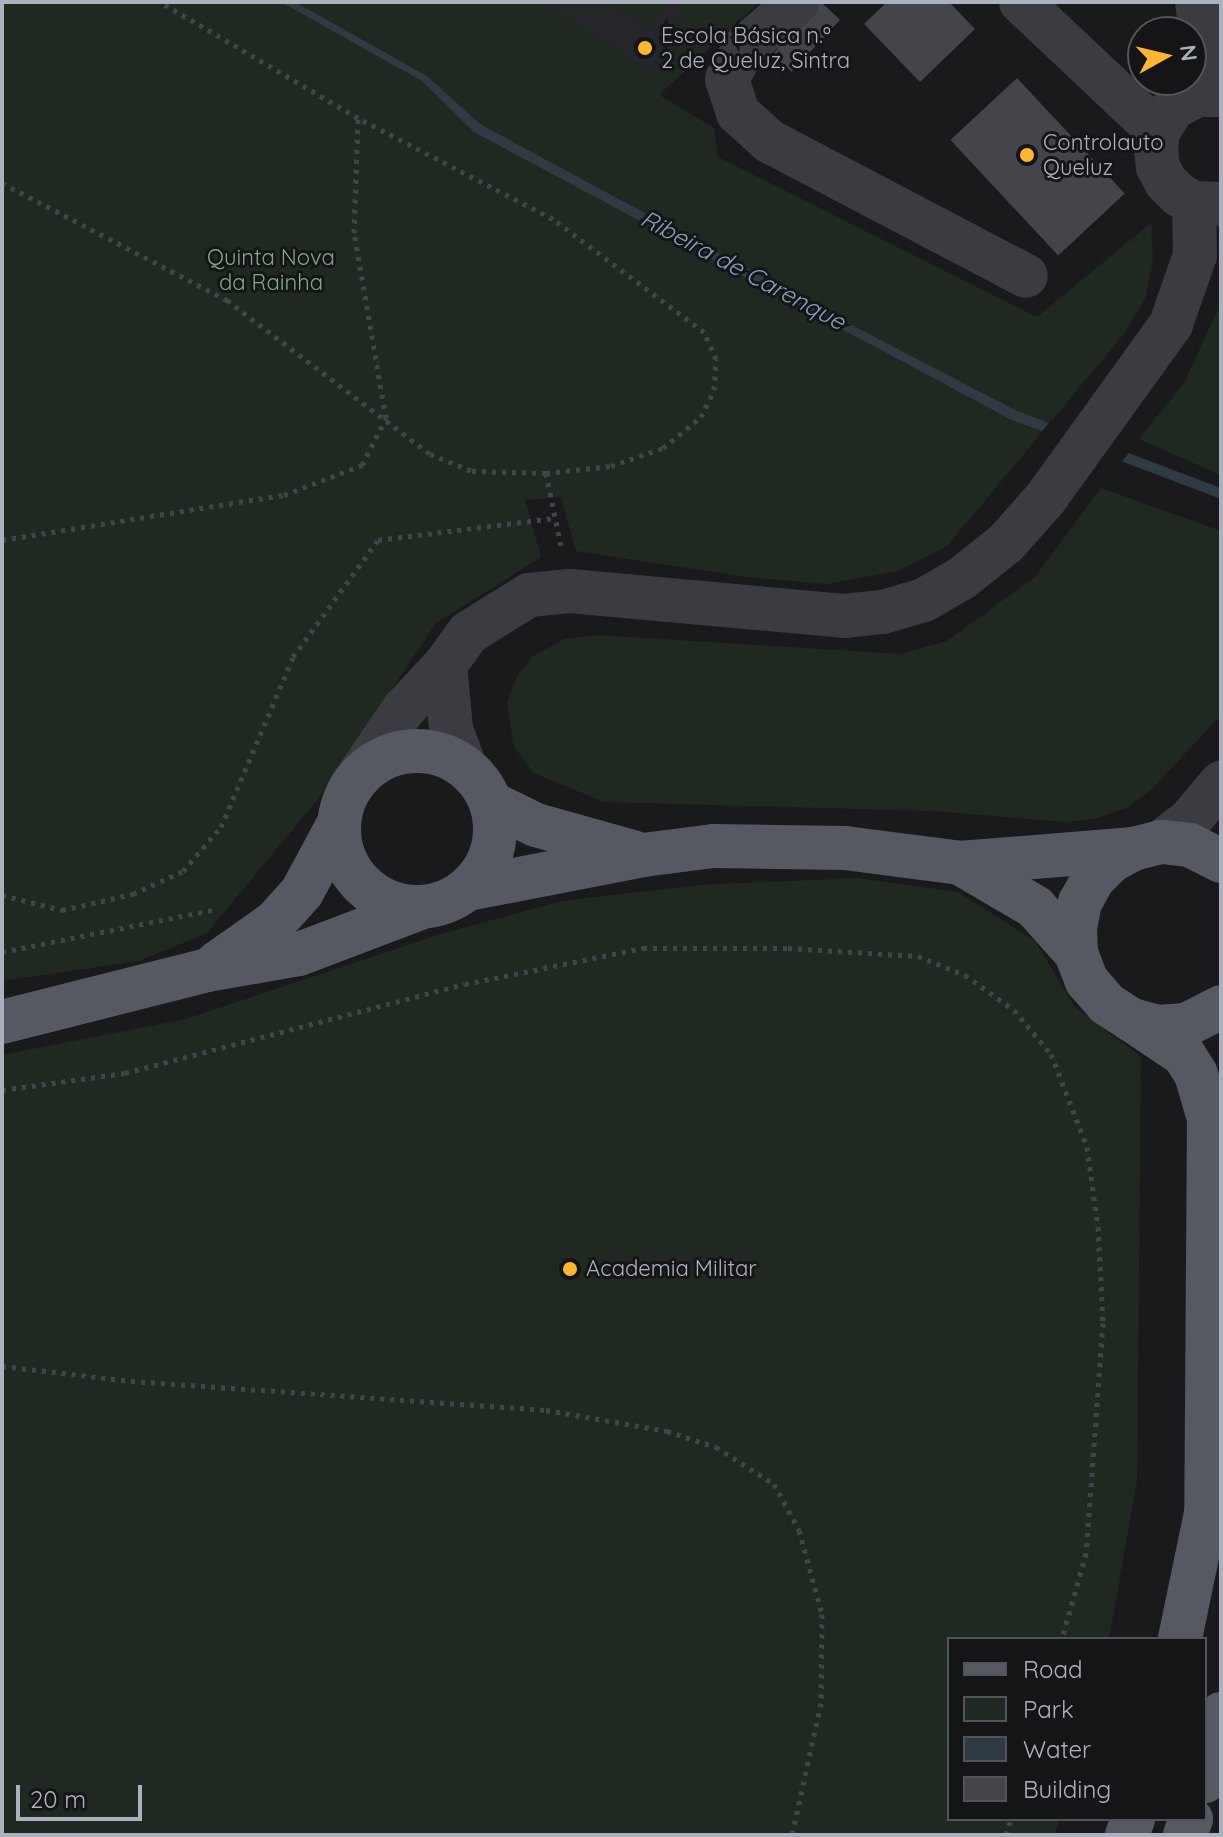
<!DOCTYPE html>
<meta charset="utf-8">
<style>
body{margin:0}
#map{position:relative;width:1223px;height:1837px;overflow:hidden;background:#1a1a1d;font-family:Quicksand,sans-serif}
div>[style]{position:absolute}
.built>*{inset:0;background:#26262a}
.green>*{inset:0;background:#202921}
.water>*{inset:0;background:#2f3a43}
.pier>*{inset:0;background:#1a1a1d}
.building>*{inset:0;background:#44454a;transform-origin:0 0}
.path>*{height:5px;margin-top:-2.5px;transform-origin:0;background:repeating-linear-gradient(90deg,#41444a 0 4px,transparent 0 10px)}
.minor>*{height:44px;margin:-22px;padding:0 22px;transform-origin:22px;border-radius:22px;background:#3b3c42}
.major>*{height:44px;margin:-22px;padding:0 22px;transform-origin:22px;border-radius:22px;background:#575962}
.major>.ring{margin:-22px;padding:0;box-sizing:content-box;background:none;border:44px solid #575962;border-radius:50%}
.dots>*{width:22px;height:22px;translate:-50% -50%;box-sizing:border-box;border:4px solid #151518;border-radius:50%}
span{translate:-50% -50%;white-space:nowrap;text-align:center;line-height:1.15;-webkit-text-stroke:6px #151518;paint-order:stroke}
.poi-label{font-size:22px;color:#acb2bd}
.left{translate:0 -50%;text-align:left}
.park-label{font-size:22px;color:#82a984}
.water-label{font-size:24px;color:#82a1ba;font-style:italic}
.frame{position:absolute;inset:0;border:4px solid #acb2bd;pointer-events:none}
.legend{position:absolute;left:947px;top:1637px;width:260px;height:184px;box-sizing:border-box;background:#151518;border:2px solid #51545a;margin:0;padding:10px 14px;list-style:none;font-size:24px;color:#acb2bd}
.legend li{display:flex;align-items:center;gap:16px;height:40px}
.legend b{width:40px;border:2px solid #51545a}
.north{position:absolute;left:1127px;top:16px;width:80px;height:80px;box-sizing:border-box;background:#151518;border:2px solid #51545a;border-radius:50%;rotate:82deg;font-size:22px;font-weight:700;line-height:32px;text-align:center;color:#acb2bd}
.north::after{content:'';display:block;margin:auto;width:28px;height:36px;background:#feb632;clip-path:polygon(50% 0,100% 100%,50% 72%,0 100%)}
.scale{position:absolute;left:16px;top:1785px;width:126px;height:36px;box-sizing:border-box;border:4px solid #acb2bd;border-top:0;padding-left:10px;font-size:24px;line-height:28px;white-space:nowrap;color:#acb2bd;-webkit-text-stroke:6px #151518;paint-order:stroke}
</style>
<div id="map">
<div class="built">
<i style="clip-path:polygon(503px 2px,759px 2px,659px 95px)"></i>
</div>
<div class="green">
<i style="clip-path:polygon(2px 2px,543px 2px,651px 71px,685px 2px,759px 2px,659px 95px,714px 128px,718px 157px,1037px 317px,1151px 223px,1153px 259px,1145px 299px,1124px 334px,947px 546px,898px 571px,827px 584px,746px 577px,576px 551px,561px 498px,564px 497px,525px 500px,541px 557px,436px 623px,317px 800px,207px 933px,139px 961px,2px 981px)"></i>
<i style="clip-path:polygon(605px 2px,666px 2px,650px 29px)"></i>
<i style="clip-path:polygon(1221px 303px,1221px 475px,1139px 439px,1184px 383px)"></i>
<i style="clip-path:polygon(1101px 488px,1221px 531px,1221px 715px,1151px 790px,1126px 808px,1094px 819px,1065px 822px,933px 811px,604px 802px,534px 773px,514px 747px,507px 703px,517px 676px,533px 656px,565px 639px,598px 635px,900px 654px,947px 641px,1035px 577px)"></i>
<i style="clip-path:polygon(857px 878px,958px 892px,1035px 941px,1075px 1007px,1141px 1057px,1137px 1480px,1109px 1639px,949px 1639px,949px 1819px,1060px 1819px,1054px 1835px,2px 1835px,2px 1055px,186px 1019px,441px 934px,562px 901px,698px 885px)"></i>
</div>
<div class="water">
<i style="clip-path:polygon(281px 2px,295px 2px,427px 76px,480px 124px,865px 332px,1015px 410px,1221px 488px,1221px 499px,1010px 419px,474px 132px,422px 81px)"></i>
</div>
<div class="pier">
<i style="clip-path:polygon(1052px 419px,1131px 450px,1120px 464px,1040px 434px)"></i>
</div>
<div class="building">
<i style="left:821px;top:2px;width:26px;height:71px;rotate:43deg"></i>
<i style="clip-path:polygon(887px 2px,949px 2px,975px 29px,920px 82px,864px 24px)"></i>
<i style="left:1017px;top:78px;width:158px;height:91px;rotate:47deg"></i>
</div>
<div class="path">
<i style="left:2px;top:183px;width:254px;rotate:27.5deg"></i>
<i style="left:227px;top:300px;width:255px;rotate:37.2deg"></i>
<i style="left:430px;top:454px;width:45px;rotate:22deg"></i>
<i style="left:472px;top:471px;width:74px;rotate:1.5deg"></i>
<i style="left:546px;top:473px;width:65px;rotate:-6.1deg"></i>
<i style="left:611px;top:466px;width:55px;rotate:-19.1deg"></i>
<i style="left:663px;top:448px;width:49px;rotate:-39.2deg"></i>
<i style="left:701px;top:417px;width:30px;rotate:-64deg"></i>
<i style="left:714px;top:390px;width:31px;rotate:-86deg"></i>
<i style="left:716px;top:359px;width:30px;rotate:-114deg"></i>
<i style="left:704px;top:332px;width:189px;rotate:-143.2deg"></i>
<i style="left:553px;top:219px;width:220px;rotate:-152.6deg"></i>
<i style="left:546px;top:473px;width:80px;rotate:78.4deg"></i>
<i style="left:2px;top:540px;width:286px;rotate:-9.1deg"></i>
<i style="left:284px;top:495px;width:84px;rotate:-21deg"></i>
<i style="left:362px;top:465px;width:53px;rotate:-62.9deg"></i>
<i style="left:386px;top:418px;width:188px;rotate:-99.8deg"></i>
<i style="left:354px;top:233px;width:115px;rotate:-88deg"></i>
<i style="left:358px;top:118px;width:229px;rotate:-149.6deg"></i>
<i style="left:2px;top:895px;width:62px;rotate:14deg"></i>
<i style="left:62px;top:910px;width:73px;rotate:-12.7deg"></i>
<i style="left:133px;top:894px;width:55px;rotate:-24.7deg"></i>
<i style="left:183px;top:871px;width:58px;rotate:-49.2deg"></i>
<i style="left:221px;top:827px;width:185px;rotate:-67deg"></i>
<i style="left:293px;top:657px;width:145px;rotate:-54deg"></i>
<i style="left:378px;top:540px;width:178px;rotate:-7.1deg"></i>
<i style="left:2px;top:952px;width:215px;rotate:-11.3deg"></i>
<i style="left:2px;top:1090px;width:124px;rotate:-7.9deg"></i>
<i style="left:125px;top:1073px;width:351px;rotate:-14.7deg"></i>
<i style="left:465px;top:984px;width:182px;rotate:-11.4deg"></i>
<i style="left:643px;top:948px;width:145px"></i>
<i style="left:788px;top:948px;width:130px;rotate:3.5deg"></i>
<i style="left:918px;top:956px;width:51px;rotate:22deg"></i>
<i style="left:965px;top:975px;width:60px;rotate:35.5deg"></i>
<i style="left:1014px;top:1010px;width:57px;rotate:49.9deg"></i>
<i style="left:1051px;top:1054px;width:100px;rotate:68.8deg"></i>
<i style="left:1087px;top:1147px;width:81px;rotate:82.2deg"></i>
<i style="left:1098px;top:1227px;width:96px;rotate:87deg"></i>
<i style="left:1103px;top:1323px;width:231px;rotate:94.2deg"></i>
<i style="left:1086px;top:1553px;width:89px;rotate:105.6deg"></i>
<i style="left:2px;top:1366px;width:130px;rotate:6.6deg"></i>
<i style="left:131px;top:1381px;width:416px;rotate:4deg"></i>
<i style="left:546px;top:1410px;width:123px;rotate:9.8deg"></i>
<i style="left:667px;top:1431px;width:52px;rotate:18.1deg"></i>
<i style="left:716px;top:1447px;width:69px;rotate:32.5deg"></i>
<i style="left:774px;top:1484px;width:52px;rotate:61.5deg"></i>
<i style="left:799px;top:1530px;width:87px;rotate:74.7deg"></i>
<i style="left:822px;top:1614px;width:89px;rotate:90.6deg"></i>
<i style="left:821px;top:1703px;width:135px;rotate:102.4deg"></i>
<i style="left:1006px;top:1835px;width:17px;rotate:-73deg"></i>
</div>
<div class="minor">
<i style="left:797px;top:2px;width:69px;rotate:139.1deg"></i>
<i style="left:745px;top:47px;width:37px;rotate:119deg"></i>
<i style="left:727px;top:79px;width:36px;rotate:72deg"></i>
<i style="left:738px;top:113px;width:42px;rotate:42.1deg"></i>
<i style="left:769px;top:141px;width:290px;rotate:27.7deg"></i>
<i style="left:1021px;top:2px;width:188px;rotate:43.3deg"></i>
<i style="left:1197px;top:2px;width:92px;rotate:81.9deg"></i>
<i style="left:1221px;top:95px;width:24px;rotate:180deg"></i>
<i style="left:1197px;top:95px;width:27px;rotate:152deg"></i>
<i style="left:1173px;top:108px;width:27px;rotate:123deg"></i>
<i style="left:1158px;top:131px;width:18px;rotate:96deg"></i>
<i style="left:1156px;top:149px;width:18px;rotate:84deg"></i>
<i style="left:1158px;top:167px;width:17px;rotate:62deg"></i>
<i style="left:1166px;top:182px;width:18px;rotate:45deg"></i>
<i style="left:1179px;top:195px;width:17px;rotate:28deg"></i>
<i style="left:1194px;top:203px;width:27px;rotate:2deg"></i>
<i style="left:445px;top:665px;width:64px;rotate:84.6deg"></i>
<i style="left:451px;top:729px;width:40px;rotate:69.8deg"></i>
<i style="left:350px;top:788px;width:94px;rotate:-55.8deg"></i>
<i style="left:403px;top:710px;width:62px;rotate:-47deg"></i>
<i style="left:445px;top:665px;width:39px;rotate:-54deg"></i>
<i style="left:468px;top:633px;width:72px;rotate:-31.9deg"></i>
<i style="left:529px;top:595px;width:41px;rotate:-5.6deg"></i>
<i style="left:570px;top:591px;width:275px;rotate:5.2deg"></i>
<i style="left:844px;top:616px;width:39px;rotate:-6deg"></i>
<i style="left:883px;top:612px;width:43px;rotate:-16.3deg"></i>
<i style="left:924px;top:600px;width:44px;rotate:-30.1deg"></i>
<i style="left:962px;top:578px;width:56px;rotate:-38.5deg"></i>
<i style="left:1006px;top:543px;width:59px;rotate:-48.4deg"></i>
<i style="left:1045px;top:499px;width:216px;rotate:-54.2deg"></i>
<i style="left:1171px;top:324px;width:73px;rotate:-70.8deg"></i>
<i style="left:1195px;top:255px;width:52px;rotate:-91.1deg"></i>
<i style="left:1161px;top:842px;width:35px;rotate:-37deg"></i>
<i style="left:1189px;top:821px;width:50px;rotate:-49.9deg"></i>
</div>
<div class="major">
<i class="ring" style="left:339px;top:751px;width:112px;height:112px"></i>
<i style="left:491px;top:803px;width:50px;rotate:26.1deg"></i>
<i style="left:536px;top:825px;width:101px;rotate:15.6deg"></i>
<i style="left:1221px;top:861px;width:35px;rotate:-153deg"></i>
<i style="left:1190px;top:845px;width:29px;rotate:-174deg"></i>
<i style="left:1161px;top:842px;width:29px;rotate:166deg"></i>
<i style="left:1133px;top:849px;width:25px;rotate:151deg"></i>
<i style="left:1111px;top:861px;width:25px;rotate:135deg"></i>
<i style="left:1093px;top:879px;width:26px;rotate:119deg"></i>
<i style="left:1080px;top:902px;width:25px;rotate:101deg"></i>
<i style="left:1075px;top:927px;width:26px;rotate:88deg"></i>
<i style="left:1076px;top:953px;width:30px;rotate:69deg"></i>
<i style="left:1087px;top:981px;width:30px;rotate:49deg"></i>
<i style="left:1107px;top:1004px;width:30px;rotate:33deg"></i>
<i style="left:1132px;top:1020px;width:27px;rotate:15deg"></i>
<i style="left:1158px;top:1027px;width:28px;rotate:-4deg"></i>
<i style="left:1186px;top:1025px;width:39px;rotate:-27deg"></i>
<i style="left:960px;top:863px;width:87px;rotate:30.4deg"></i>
<i style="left:1035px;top:907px;width:62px;rotate:48.3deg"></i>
<i style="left:468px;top:889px;width:178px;rotate:-11deg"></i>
<i style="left:643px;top:855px;width:71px;rotate:-7.3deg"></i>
<i style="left:713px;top:846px;width:132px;rotate:0.9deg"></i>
<i style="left:845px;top:848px;width:116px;rotate:7.4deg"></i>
<i style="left:960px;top:863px;width:174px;rotate:-4.6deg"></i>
<i style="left:217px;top:963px;width:71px;rotate:-35.3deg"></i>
<i style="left:275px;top:922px;width:40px;rotate:-48deg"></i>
<i style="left:302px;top:892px;width:78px;rotate:-61.8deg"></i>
<i style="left:1132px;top:1020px;width:63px;rotate:33.9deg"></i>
<i style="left:1184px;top:1055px;width:22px;rotate:58deg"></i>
<i style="left:1196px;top:1074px;width:47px;rotate:73.9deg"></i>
<i style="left:1209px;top:1119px;width:394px;rotate:90.4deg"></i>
<i style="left:1206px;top:1513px;width:129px;rotate:101.7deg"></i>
<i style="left:2px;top:1022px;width:211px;rotate:-14.2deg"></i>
<i style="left:207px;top:970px;width:93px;rotate:-9.9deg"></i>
<i style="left:299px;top:954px;width:129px;rotate:-20.8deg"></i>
<i style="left:1205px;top:1781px;width:69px;rotate:-76.6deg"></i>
<i style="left:1127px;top:1835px;width:17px;rotate:-69deg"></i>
<i style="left:1185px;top:1835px;width:17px;rotate:-69deg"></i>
</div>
<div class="dots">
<i style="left:645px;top:48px;background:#feb632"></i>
<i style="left:1027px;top:155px;background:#feb632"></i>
<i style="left:570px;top:1269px;background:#feb632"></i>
</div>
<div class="poi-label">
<span class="left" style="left:661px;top:48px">Escola Básica n.º<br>2 de Queluz, Sintra</span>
<span class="left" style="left:1043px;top:155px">Controlauto<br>Queluz</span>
<span class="left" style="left:586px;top:1269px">Academia Militar</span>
</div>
<div class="park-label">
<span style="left:271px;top:270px">Quinta Nova<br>da Rainha</span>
</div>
<div class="water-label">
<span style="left:743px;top:270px;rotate:28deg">Ribeira de Carenque</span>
</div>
<div class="frame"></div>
<ul class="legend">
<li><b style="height:10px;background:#575962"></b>Road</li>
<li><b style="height:22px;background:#202921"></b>Park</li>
<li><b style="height:22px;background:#2f3a43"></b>Water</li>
<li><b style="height:22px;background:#44454a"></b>Building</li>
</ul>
<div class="north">N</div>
<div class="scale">20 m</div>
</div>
